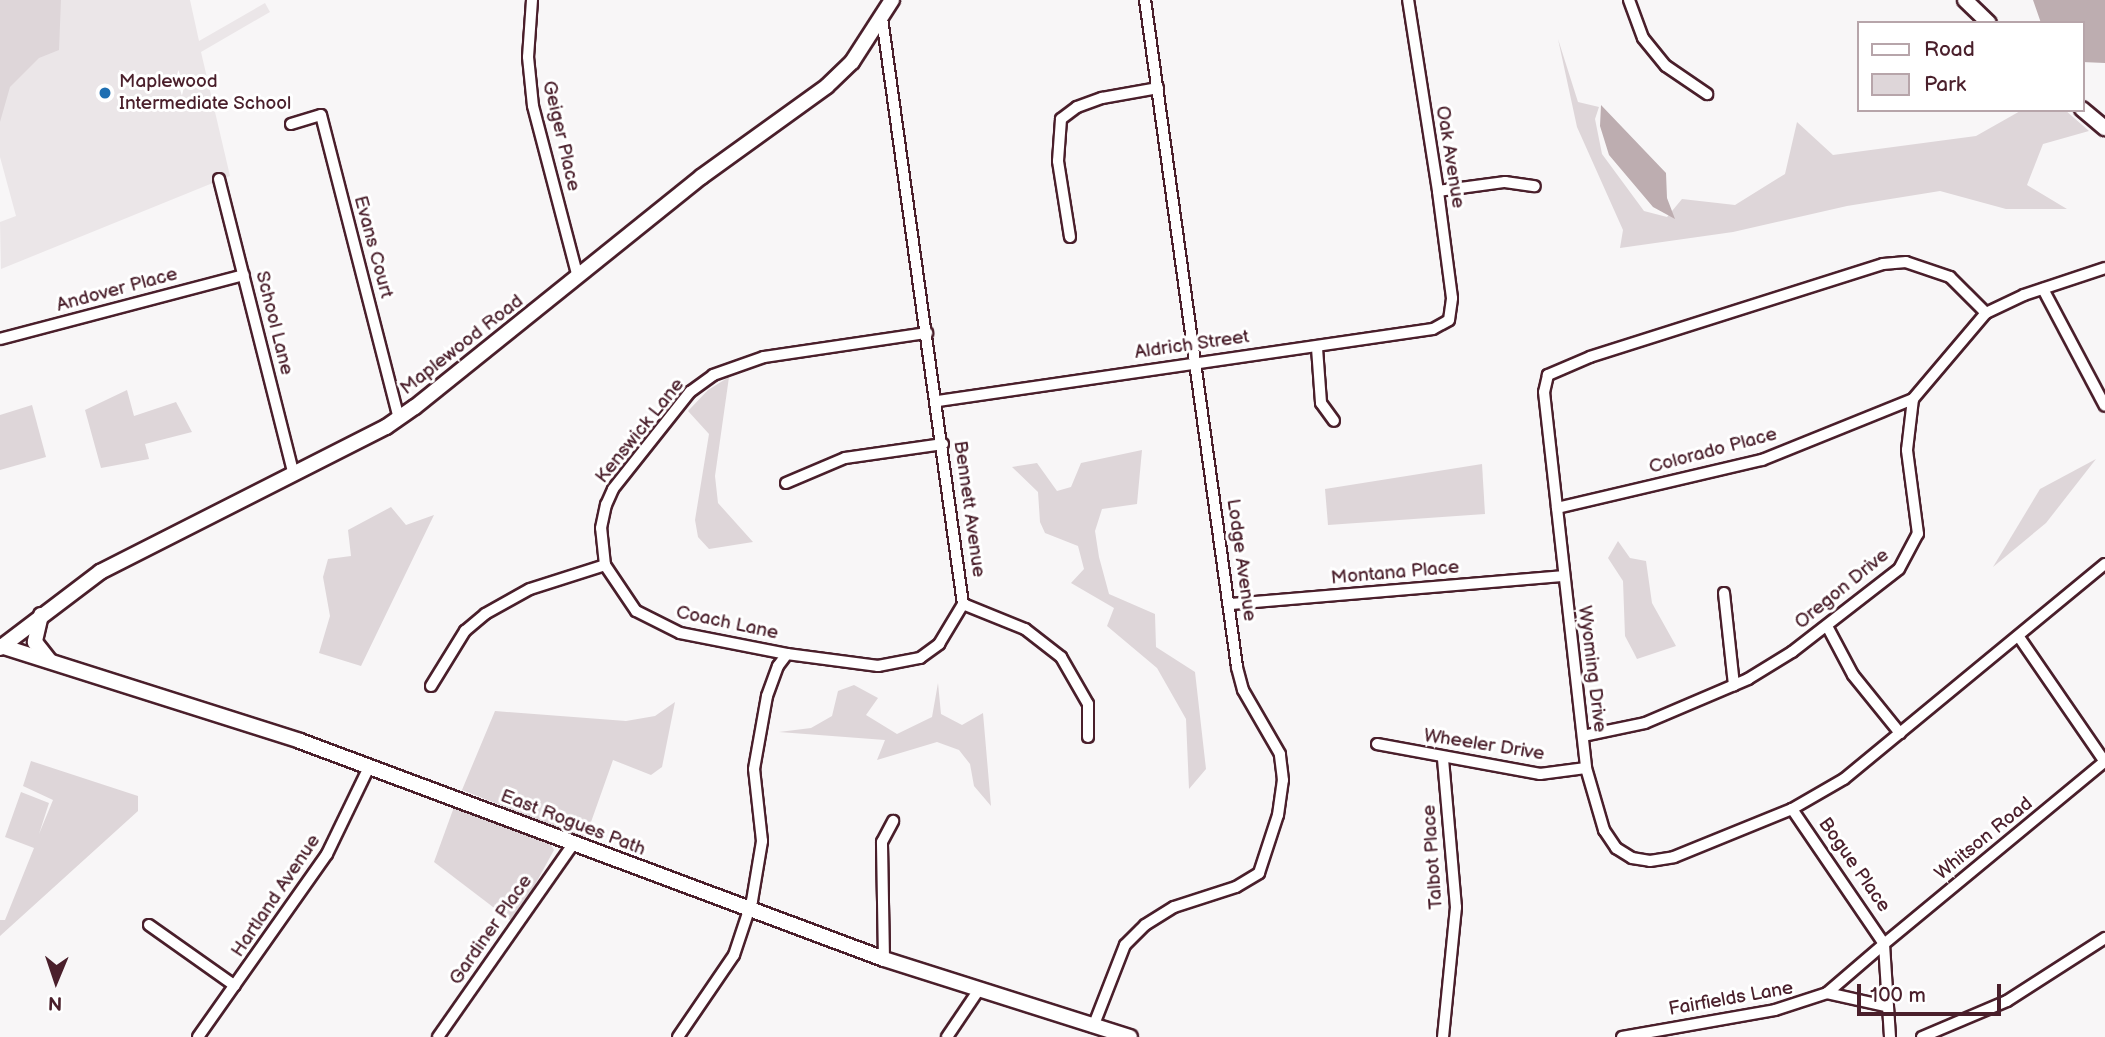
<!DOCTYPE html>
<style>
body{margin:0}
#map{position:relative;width:2105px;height:1037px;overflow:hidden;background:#f8f6f7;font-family:"Balsamiq Sans",sans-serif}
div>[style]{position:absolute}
.built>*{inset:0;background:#ebe6e8}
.green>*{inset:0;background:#ded6d9}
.water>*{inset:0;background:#bdadb0}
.roads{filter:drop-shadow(2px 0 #4a1f2b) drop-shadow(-2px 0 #4a1f2b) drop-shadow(0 2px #4a1f2b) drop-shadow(0 -2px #4a1f2b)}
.minor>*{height:10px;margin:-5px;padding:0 5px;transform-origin:5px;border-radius:5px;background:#fff}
.tertiary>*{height:14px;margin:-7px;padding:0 7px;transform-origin:7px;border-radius:7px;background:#fff}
.dots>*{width:19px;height:19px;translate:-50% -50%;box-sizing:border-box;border:4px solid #fff;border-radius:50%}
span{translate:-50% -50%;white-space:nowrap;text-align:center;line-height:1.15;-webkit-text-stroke:6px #fff;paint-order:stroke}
.poi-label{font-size:19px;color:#4a1f2b}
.left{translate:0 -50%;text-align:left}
.street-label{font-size:19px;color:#4a1f2b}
.legend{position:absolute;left:1857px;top:21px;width:228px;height:91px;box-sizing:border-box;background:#fff;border:2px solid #b7a5aa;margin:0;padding:9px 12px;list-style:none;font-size:21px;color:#4a1f2b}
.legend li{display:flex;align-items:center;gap:14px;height:35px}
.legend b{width:35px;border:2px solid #b7a5aa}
.north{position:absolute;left:21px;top:946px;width:70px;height:70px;-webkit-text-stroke:5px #fff;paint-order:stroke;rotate:182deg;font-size:19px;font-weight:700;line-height:28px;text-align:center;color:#4a1f2b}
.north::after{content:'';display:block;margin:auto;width:24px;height:32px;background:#4a1f2b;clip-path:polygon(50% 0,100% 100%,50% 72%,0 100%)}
.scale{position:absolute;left:1857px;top:984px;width:144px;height:32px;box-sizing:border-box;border:4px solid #4a1f2b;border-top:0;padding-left:9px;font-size:21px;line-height:24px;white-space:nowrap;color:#4a1f2b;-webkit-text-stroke:5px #fff;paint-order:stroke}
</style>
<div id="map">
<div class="built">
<i style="clip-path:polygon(0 0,190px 0,199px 41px,265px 3px,270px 12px,201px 52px,230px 176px,1px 269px,0 222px,16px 216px,0 157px)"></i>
</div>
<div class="green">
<i style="clip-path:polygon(0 0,61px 0,59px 50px,39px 58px,10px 87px,0 122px)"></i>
<i style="clip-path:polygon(1558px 39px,1578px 102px,1599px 107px,1595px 119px,1602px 154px,1644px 211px,1667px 217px,1682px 199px,1735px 205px,1785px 174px,1797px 122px,1833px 155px,1976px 136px,2022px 110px,2065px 110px,2089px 131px,2043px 144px,2027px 185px,2067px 209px,2006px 209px,1940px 191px,1847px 206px,1733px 232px,1620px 248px,1623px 230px,1577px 127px)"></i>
<i style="clip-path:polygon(729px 377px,715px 476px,718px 503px,753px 542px,709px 549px,698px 537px,695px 520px,709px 434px,688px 411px,708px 390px)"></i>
<i style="clip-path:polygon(127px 390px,134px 416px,176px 402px,192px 432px,145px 444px,149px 459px,101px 468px,85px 410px)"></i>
<i style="clip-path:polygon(32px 405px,46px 457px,0 470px,0 415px)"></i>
<i style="clip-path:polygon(1142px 450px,1137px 504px,1102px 509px,1095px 531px,1099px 557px,1109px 594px,1155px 614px,1156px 647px,1195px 672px,1206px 769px,1189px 789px,1186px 719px,1157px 668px,1107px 626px,1114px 608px,1071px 583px,1084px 569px,1078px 546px,1045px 533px,1040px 522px,1038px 492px,1012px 467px,1037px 463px,1057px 491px,1071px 487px,1081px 463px)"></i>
<i style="clip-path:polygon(2096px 459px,2046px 523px,1993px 567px,2040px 489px)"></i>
<i style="clip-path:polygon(1482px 464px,1485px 514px,1328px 525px,1325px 489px)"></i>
<i style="clip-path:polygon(391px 507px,406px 525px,434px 515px,361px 666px,319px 653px,330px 616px,323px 577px,328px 559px,351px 556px,348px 530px)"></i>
<i style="clip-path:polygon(1618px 541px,1630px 558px,1646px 561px,1652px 603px,1676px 646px,1637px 659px,1634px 653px,1625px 636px,1623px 581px,1608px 558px)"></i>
<i style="clip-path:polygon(938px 683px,941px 714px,962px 725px,983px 713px,991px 806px,974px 786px,970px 764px,959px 750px,937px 742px,877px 760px,885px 740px,779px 732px,811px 728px,832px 716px,838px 691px,854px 685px,878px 698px,866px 715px,897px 734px,932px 717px)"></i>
<i style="clip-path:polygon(675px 702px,662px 767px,651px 775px,613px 760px,585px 839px,462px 790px,495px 711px,626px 721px,655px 716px)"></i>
<i style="clip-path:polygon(31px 761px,138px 796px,138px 811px,0 936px,0 920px,5px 920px,34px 848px,5px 837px,21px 792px,49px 803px,39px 834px,53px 800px,23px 786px)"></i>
<i style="clip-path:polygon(454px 807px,550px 843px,554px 850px,514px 923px,434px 862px)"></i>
</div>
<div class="water">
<i style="clip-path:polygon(2033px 0,2105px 0,2105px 63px,2082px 62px,2082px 23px,2041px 23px)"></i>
<i style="clip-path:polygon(1601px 105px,1666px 173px,1667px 198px,1675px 219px,1653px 207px,1609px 155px,1600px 126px)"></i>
</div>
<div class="roads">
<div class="minor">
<i style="left:532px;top:0;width:57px;rotate:94deg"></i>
<i style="left:528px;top:57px;width:49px;rotate:84.2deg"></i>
<i style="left:533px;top:106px;width:177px;rotate:75.3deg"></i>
<i style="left:1629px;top:0;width:40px;rotate:69.8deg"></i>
<i style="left:1643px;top:38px;width:36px;rotate:51deg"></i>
<i style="left:1666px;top:66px;width:50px;rotate:34.3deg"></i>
<i style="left:291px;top:124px;width:31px;rotate:-17deg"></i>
<i style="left:321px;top:115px;width:313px;rotate:75.6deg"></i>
<i style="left:219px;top:179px;width:305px;rotate:75.8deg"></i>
<i style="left:1438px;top:191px;width:68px;rotate:-7.7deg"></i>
<i style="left:1505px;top:182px;width:30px;rotate:8deg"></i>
<i style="left:1070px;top:237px;width:77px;rotate:-99deg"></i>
<i style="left:1058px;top:161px;width:42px;rotate:-85.9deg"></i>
<i style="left:1061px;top:119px;width:20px;rotate:-37deg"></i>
<i style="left:1077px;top:107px;width:27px;rotate:-20deg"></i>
<i style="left:1102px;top:98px;width:57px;rotate:-10.1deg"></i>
<i style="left:2043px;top:289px;width:132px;rotate:62.1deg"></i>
<i style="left:1986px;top:313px;width:51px;rotate:-135deg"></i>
<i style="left:1950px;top:277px;width:46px;rotate:-161.2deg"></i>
<i style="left:1906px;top:262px;width:23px;rotate:175deg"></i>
<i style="left:1883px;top:264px;width:307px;rotate:162.4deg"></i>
<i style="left:1590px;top:357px;width:46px;rotate:156.8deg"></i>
<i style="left:1548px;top:375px;width:17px;rotate:103deg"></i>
<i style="left:1544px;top:392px;width:378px;rotate:83.6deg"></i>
<i style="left:1586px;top:768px;width:65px;rotate:73.8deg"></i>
<i style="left:1604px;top:830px;width:22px;rotate:56deg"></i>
<i style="left:1616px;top:848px;width:19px;rotate:32deg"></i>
<i style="left:1632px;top:858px;width:18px;rotate:9deg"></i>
<i style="left:1650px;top:861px;width:24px;rotate:-9deg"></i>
<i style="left:1674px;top:857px;width:127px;rotate:-22.1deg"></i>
<i style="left:1792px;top:809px;width:60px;rotate:-30deg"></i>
<i style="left:1844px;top:779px;width:338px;rotate:-39.5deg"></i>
<i style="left:0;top:339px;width:252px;rotate:-14.7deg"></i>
<i style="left:1317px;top:348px;width:55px;rotate:85.8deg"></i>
<i style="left:1321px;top:403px;width:22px;rotate:54deg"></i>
<i style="left:938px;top:401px;width:500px;rotate:-8.28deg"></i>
<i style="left:1433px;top:329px;width:18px;rotate:-29deg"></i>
<i style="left:1449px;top:320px;width:22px;rotate:-82deg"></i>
<i style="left:1452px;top:298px;width:108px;rotate:-97.5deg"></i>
<i style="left:1438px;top:191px;width:193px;rotate:-98.9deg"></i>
<i style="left:786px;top:483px;width:64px;rotate:-23deg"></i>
<i style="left:845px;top:458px;width:99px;rotate:-8.1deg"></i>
<i style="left:1557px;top:508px;width:211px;rotate:-13.2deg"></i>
<i style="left:1762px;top:460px;width:163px;rotate:-22deg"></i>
<i style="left:1724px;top:593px;width:93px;rotate:83.8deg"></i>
<i style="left:963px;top:604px;width:67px;rotate:22deg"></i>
<i style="left:1025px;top:629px;width:46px;rotate:37.9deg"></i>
<i style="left:1061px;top:657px;width:54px;rotate:60.1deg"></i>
<i style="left:1088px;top:704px;width:33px;rotate:90deg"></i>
<i style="left:1230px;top:604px;width:334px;rotate:-4.8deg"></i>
<i style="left:1827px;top:626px;width:55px;rotate:62deg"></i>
<i style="left:1853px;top:675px;width:75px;rotate:51deg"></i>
<i style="left:2019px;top:637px;width:152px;rotate:55.5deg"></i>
<i style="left:787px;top:654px;width:109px;rotate:-168.9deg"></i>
<i style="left:680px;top:633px;width:49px;rotate:-153.4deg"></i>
<i style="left:636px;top:611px;width:55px;rotate:-124deg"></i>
<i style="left:605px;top:565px;width:37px;rotate:-96deg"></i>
<i style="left:601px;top:528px;width:24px;rotate:-78deg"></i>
<i style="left:606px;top:505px;width:17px;rotate:-66deg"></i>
<i style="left:613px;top:489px;width:124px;rotate:-51.6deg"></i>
<i style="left:690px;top:392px;width:29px;rotate:-36deg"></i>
<i style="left:713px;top:375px;width:54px;rotate:-19.4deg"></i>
<i style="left:764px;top:357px;width:165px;rotate:-8.4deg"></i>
<i style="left:431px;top:686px;width:65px;rotate:-58.3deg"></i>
<i style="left:465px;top:631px;width:26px;rotate:-40deg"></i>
<i style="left:485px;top:614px;width:51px;rotate:-29.1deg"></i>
<i style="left:530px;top:589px;width:79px;rotate:-17.7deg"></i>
<i style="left:1583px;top:736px;width:63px;rotate:-11.8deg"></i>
<i style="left:1645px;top:723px;width:112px;rotate:-23.1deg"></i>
<i style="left:1748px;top:679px;width:52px;rotate:-31.5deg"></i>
<i style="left:1792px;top:652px;width:135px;rotate:-37.8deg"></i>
<i style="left:1899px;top:569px;width:40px;rotate:-62deg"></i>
<i style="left:1918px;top:534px;width:85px;rotate:-97.5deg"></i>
<i style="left:1907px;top:450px;width:51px;rotate:-83.3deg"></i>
<i style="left:1913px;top:399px;width:113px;rotate:-49.7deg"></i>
<i style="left:1986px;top:313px;width:42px;rotate:-25.3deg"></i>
<i style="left:2024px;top:295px;width:85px;rotate:-18.4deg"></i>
<i style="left:1377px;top:744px;width:166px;rotate:10.4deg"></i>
<i style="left:1540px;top:774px;width:46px;rotate:-7.4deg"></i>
<i style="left:1443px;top:759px;width:149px;rotate:85deg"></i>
<i style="left:1456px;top:907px;width:131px;rotate:95.7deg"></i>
<i style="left:1792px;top:809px;width:163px;rotate:55.7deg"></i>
<i style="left:1884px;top:944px;width:75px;rotate:139.3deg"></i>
<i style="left:149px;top:925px;width:105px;rotate:35.3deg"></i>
<i style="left:884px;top:959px;width:117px;rotate:-91deg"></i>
<i style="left:882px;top:842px;width:24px;rotate:-62deg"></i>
<i style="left:1093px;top:1027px;width:88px;rotate:-68.7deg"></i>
<i style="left:1125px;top:945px;width:28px;rotate:-45deg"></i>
<i style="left:1145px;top:925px;width:34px;rotate:-32deg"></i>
<i style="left:1174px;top:907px;width:65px;rotate:-17.9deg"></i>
<i style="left:1236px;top:887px;width:27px;rotate:-31deg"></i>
<i style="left:1259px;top:873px;width:61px;rotate:-71.9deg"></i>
<i style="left:1278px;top:815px;width:35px;rotate:-82deg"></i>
<i style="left:1283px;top:780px;width:26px;rotate:-97deg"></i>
<i style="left:1280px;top:754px;width:74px;rotate:-120deg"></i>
<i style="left:1243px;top:690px;width:24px;rotate:-105deg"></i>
<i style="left:1237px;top:667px;width:673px;rotate:-97.85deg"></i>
<i style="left:198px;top:1037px;width:224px;rotate:-54.8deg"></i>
<i style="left:327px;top:854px;width:97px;rotate:-64.2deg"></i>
<i style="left:438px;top:1037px;width:236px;rotate:-55deg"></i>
<i style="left:678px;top:1037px;width:99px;rotate:-55.7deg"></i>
<i style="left:734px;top:955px;width:57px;rotate:-71.6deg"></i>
<i style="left:752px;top:901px;width:61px;rotate:-80.5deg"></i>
<i style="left:762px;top:841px;width:72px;rotate:-96.3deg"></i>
<i style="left:754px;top:769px;width:74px;rotate:-79.9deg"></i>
<i style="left:767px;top:696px;width:32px;rotate:-70deg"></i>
<i style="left:778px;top:666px;width:15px;rotate:-53deg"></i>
<i style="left:787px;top:654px;width:92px;rotate:7.5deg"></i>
<i style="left:878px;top:666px;width:43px;rotate:-10.8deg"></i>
<i style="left:920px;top:658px;width:24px;rotate:-36deg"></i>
<i style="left:939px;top:644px;width:47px;rotate:-59deg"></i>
<i style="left:963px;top:604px;width:592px;rotate:-97.87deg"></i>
<i style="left:947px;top:1037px;width:55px;rotate:-56deg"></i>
<i style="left:1622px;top:1037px;width:155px;rotate:-10deg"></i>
<i style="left:1775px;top:1010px;width:55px;rotate:-18.1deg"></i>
<i style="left:1827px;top:993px;width:59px;rotate:12.6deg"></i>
<i style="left:1890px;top:1037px;width:93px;rotate:-93.7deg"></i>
<i style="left:1884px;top:944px;width:287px;rotate:-39.6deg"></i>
<i style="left:1922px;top:1037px;width:92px;rotate:-23deg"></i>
<i style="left:2007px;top:1001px;width:117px;rotate:-32.7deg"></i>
</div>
<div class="tertiary">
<i style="left:1965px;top:0;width:33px;rotate:44deg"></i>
<i style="left:2082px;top:109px;width:30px;rotate:40deg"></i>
<i style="left:41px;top:615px;width:28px;rotate:103deg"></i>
<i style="left:35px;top:642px;width:24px;rotate:52deg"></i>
<i style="left:1px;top:646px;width:314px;rotate:17.6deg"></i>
<i style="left:300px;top:741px;width:623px;rotate:20.47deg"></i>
<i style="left:884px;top:959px;width:258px;rotate:17.6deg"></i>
<i style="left:0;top:648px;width:126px;rotate:-37.2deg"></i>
<i style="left:100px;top:572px;width:321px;rotate:-26.9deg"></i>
<i style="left:386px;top:427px;width:35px;rotate:-35deg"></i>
<i style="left:415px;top:407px;width:367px;rotate:-38.8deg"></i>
<i style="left:701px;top:177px;width:155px;rotate:-35.8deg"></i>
<i style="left:827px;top:86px;width:35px;rotate:-44deg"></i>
<i style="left:852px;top:62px;width:74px;rotate:-57.2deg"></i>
</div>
</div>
<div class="dots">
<i style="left:105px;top:93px;background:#1f6fb2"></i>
</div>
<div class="poi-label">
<span class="left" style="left:119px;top:93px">Maplewood<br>Intermediate School</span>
</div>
<div class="street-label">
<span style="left:561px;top:136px;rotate:77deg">Geiger Place</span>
<span style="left:1450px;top:157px;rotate:81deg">Oak Avenue</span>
<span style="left:373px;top:247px;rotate:75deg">Evans Court</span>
<span style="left:117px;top:290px;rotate:-15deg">Andover Place</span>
<span style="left:274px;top:323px;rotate:76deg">School Lane</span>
<span style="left:462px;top:345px;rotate:-38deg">Maplewood Road</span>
<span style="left:1192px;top:345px;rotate:-8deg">Aldrich Street</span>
<span style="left:640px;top:431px;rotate:-51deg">Kenswick Lane</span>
<span style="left:1713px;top:451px;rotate:-15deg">Colorado Place</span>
<span style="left:969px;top:509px;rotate:82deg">Bennett Avenue</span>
<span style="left:1241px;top:560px;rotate:82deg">Lodge Avenue</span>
<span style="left:1395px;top:573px;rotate:-5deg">Montana Place</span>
<span style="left:1842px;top:589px;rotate:-39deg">Oregon Drive</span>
<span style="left:727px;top:623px;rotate:12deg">Coach Lane</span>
<span style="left:1592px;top:669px;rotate:83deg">Wyoming Drive</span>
<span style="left:1484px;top:745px;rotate:9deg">Wheeler Drive</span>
<span style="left:573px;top:823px;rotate:21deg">East Rogues Path</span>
<span style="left:1984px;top:839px;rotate:-39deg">Whitson Road</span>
<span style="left:1433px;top:857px;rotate:-94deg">Talbot Place</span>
<span style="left:1854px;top:865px;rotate:55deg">Bogue Place</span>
<span style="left:276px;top:896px;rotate:-56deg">Hartland Avenue</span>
<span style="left:491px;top:930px;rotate:-55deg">Gardiner Place</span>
<span style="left:1731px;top:999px;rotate:-10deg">Fairfields Lane</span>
</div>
<ul class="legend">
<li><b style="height:9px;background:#fff"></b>Road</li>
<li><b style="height:19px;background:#ded6d9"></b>Park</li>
</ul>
<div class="north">N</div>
<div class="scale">100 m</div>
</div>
